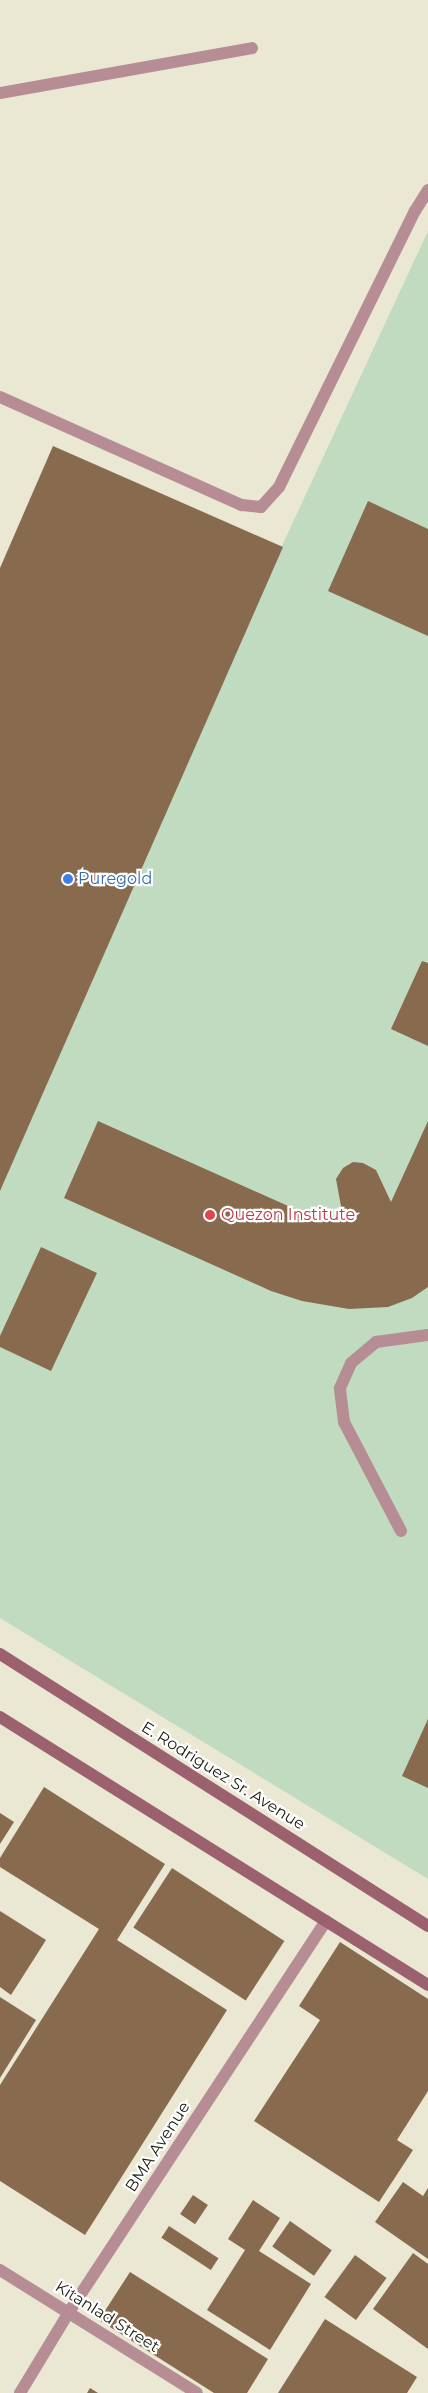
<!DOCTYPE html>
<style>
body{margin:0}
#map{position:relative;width:428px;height:2393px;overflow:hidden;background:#eae7d3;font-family:Montserrat,sans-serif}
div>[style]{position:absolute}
.green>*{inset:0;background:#c0dbbf}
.building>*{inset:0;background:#886a4f;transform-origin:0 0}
.service>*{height:12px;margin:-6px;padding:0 6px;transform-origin:6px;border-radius:6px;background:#b68d95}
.minor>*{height:12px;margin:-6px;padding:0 6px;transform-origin:6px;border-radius:6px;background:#b68d95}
.secondary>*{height:12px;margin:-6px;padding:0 6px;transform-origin:6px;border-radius:6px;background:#9c616f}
.dots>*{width:14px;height:14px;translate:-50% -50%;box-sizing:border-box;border:2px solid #fff;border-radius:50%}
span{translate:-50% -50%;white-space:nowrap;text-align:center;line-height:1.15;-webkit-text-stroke:4.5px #fff;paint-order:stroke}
.shop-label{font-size:16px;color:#366cbe}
.left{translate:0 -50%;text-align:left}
.health-label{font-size:16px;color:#be3a42}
.street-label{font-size:16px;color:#212018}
</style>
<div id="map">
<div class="green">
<i style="clip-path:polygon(428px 231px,428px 1879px,0 1618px,0 1154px)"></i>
</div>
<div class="building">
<i style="clip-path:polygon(53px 446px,283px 547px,0 1191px,0 568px)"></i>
<i style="clip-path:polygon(368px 501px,428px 529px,428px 636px,328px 591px)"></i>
<i style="clip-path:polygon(422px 961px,428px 963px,428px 1046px,391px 1029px)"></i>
<i style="clip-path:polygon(98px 1121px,306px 1214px,331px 1217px,343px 1217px,336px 1179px,343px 1168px,353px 1162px,363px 1163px,376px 1170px,391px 1202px,428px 1121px,428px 1287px,412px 1298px,388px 1307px,349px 1309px,302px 1301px,271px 1291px,64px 1198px)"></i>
<i style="clip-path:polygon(41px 1247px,97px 1273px,51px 1371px,0 1347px,0 1336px)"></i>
<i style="clip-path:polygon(428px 1719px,428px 1788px,402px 1776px)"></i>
<i style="clip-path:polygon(44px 1787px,165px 1864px,117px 1940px,227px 2010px,85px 2235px,0 2181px,0 2085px,99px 1929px,0 1867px,0 1858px)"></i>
<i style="clip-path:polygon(0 1813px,14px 1822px,0 1844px)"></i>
<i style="left:172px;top:1868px;width:134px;height:71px;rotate:33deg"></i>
<i style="clip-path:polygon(0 1911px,46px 1940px,11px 1995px,0 1987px)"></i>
<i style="clip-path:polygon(340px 1942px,428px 1999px,428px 2091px,397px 2140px,413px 2150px,379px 2202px,254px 2121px,320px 2020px,299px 2006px)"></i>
<i style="clip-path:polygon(0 1997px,36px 2020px,0 2078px)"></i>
<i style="clip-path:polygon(403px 2182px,423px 2196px,428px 2188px,428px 2259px,375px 2222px)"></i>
<i style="left:193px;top:2195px;width:18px;height:23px;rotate:34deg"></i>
<i style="clip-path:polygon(253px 2200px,280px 2218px,259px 2251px,311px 2284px,270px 2350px,207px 2310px,245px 2250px,228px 2239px)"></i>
<i style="left:290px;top:2221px;width:51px;height:31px;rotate:35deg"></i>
<i style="left:169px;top:2226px;width:59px;height:14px;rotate:33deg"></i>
<i style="clip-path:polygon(413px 2253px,428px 2264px,428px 2349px,373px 2309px)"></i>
<i style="left:355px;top:2255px;width:39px;height:52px;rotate:36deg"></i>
<i style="clip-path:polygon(130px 2272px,268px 2359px,247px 2393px,214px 2393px,99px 2320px)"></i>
<i style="clip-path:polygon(325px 2319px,417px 2377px,407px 2393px,278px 2393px)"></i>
<i style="clip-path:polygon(90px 2388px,98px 2393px,87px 2393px)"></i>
</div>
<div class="service">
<i style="left:0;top:93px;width:256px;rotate:-10.1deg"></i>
<i style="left:0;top:397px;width:265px;rotate:24.1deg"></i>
<i style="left:242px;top:505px;width:19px;rotate:6deg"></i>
<i style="left:261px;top:507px;width:27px;rotate:-48deg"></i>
<i style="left:279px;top:487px;width:308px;rotate:-63.8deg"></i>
<i style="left:415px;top:211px;width:25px;rotate:-58deg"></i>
<i style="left:401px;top:1531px;width:123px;rotate:-117.6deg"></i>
<i style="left:344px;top:1422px;width:34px;rotate:-97deg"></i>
<i style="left:340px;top:1388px;width:27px;rotate:-66deg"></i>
<i style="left:351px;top:1363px;width:33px;rotate:-40deg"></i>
<i style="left:376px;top:1342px;width:52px;rotate:-7.7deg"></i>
</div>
<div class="minor">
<i style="left:0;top:2270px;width:232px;rotate:32deg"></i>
<i style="left:20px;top:2393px;width:95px;rotate:-58.8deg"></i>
<i style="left:69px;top:2312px;width:468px;rotate:-56.7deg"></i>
</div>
<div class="secondary">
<i style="left:0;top:1654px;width:507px;rotate:32.44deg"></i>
<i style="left:0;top:1717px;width:505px;rotate:32.05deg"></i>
</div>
<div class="dots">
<i style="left:68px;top:879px;background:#3f7fe0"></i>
<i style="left:210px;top:1215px;background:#e0444e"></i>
</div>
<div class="shop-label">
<span class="left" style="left:78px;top:879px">Puregold</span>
</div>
<div class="health-label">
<span class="left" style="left:221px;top:1215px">Quezon Institute</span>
</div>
<div class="street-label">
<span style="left:223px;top:1776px;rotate:32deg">E. Rodriguez Sr. Avenue</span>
<span style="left:158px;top:2147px;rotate:-57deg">BMA Avenue</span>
<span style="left:107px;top:2317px;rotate:32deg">Kitanlad Street</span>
</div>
</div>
